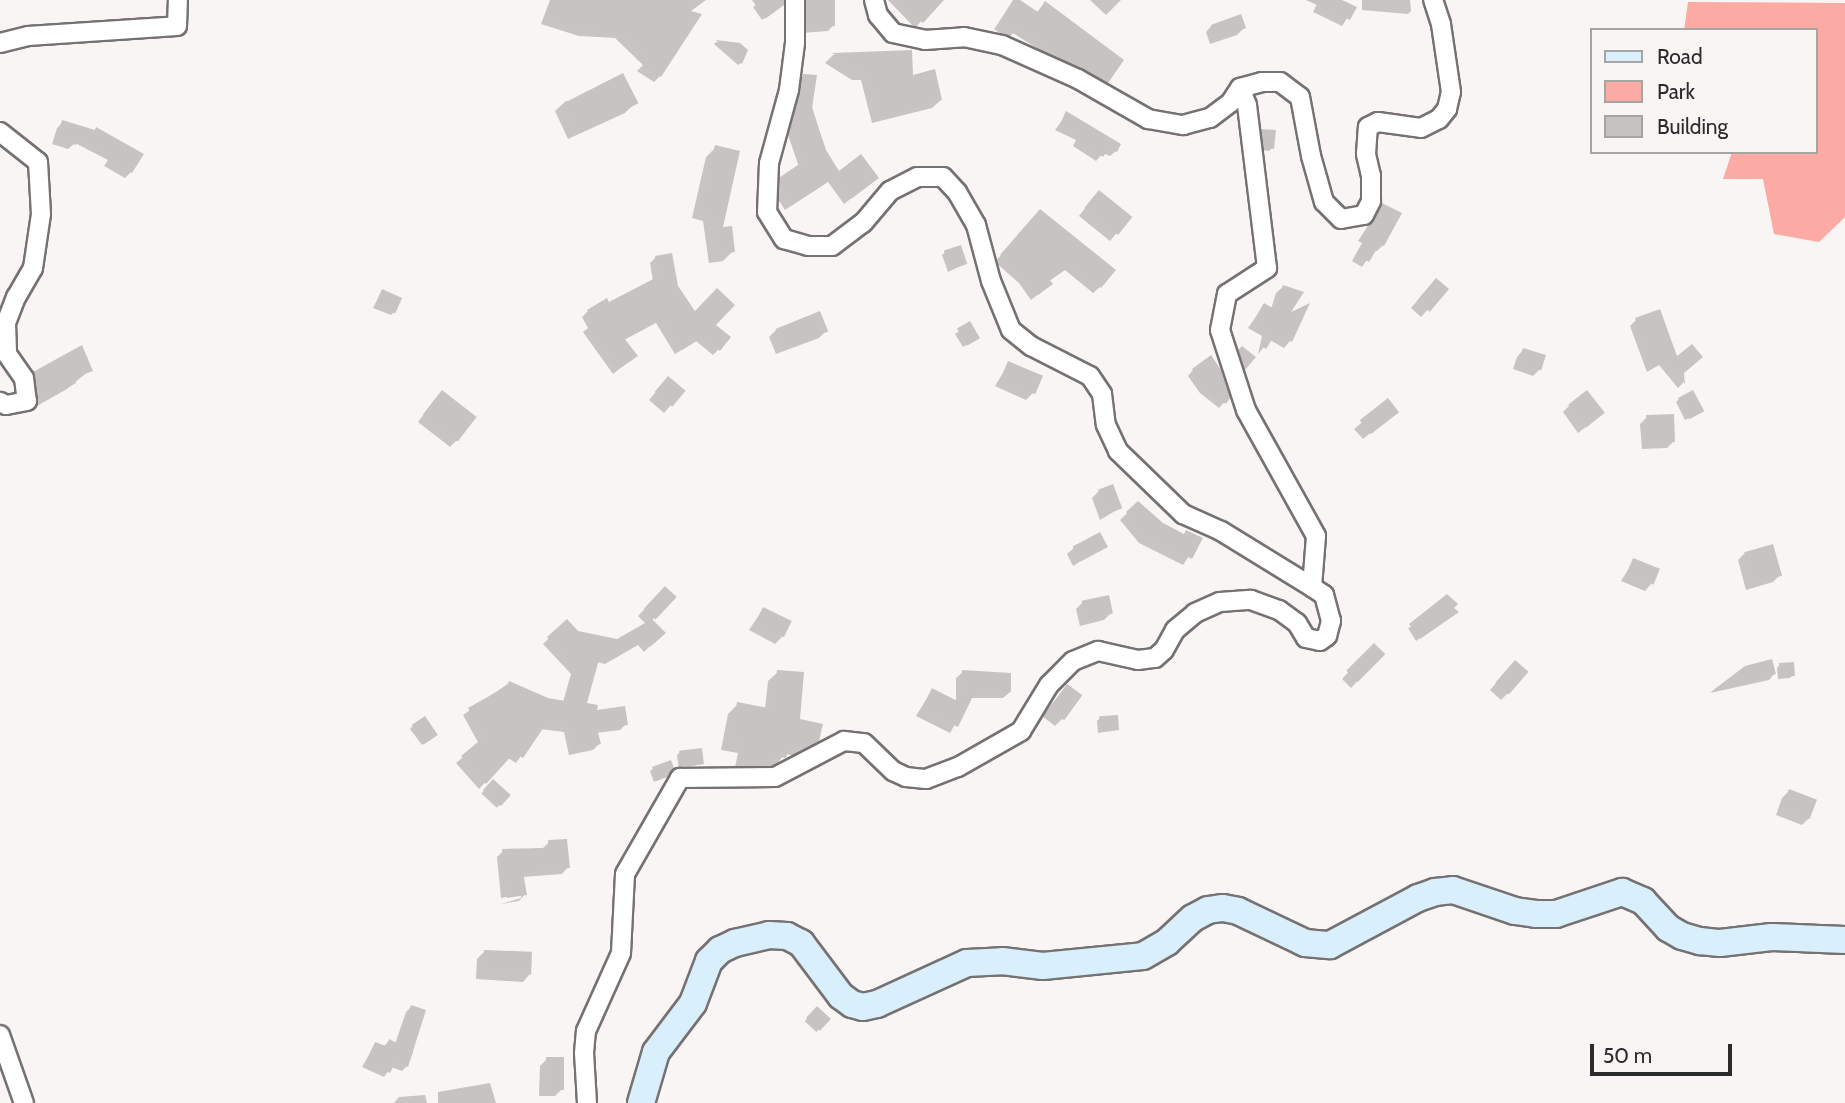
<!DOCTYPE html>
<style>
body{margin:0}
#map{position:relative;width:1845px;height:1103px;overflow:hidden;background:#f9f5f4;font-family:Cabin,sans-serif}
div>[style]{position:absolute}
.green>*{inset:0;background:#fbaba3}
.shadow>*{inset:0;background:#0003;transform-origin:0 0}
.building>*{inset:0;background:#c7c3c3;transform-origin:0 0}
.roads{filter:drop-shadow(2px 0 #757271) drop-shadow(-2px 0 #757271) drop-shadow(0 2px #757271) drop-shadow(0 -2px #757271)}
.street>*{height:18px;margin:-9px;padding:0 9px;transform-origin:9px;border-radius:9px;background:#fff}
.secondary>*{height:26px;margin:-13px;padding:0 13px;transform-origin:13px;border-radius:13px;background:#daeffc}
span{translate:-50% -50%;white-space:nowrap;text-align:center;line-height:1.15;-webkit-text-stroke:5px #f9f5f4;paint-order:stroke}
.legend{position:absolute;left:1590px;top:28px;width:228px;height:126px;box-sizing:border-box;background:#f9f5f4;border:2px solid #a7a4a4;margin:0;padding:9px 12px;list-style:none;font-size:21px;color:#2c2b2b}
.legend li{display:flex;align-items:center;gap:14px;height:35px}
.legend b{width:35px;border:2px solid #a7a4a4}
.scale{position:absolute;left:1590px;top:1044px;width:142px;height:32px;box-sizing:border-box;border:4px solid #2c2b2b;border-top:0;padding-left:9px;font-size:21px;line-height:24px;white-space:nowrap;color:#2c2b2b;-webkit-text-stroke:5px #f9f5f4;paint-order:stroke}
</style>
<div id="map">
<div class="green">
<i style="clip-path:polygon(1688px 2px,1845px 3px,1845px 217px,1819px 242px,1774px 234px,1763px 179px,1723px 179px,1732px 152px,1815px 152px,1815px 30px,1684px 30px)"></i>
</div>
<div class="shadow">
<i style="clip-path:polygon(550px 0,704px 0,689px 12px,660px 76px,654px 82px,637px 71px,643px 65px,615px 38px,579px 36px,541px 24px)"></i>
<i style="clip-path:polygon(762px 0,773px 0,775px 10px,762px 20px,753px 7px)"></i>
<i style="clip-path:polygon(804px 0,833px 0,835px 24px,828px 31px,802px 33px,800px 4px)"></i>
<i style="clip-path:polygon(888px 0,940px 0,915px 28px)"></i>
<i style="clip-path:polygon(1015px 0,1036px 13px,1045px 3px,1107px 82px,1100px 89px,1049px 60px,1051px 57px,1013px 33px,1008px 39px,994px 29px)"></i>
<i style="clip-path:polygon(1090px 0,1121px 0,1106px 15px)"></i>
<i style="clip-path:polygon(1319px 0,1338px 0,1354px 8px,1342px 26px,1313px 12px)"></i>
<i style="clip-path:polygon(1362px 0,1410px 0,1411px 11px,1408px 14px,1362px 10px)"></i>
<i style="clip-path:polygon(1212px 25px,1244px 28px,1237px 35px,1210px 44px,1206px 32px)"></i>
<i style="clip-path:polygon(716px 42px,739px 44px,746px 50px,741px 63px,738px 65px,714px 44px)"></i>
<i style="clip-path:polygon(910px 52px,911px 77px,941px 100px,932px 108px,872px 123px,861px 80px,852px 80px,825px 63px,833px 55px)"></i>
<i style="clip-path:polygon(803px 76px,825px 151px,839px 173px,877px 178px,844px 204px,828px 182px,785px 210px,774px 193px,774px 185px,799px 167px,786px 129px,797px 82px)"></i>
<i style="clip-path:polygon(566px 101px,635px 103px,625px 113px,568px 139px,555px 111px)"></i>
<i style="clip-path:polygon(1067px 114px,1116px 151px,1110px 156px,1103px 153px,1096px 161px,1073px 146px,1076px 140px,1055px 130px)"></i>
<i style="clip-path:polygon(63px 122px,94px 131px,131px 172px,125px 178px,104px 166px,108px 160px,75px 143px,68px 149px,52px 144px,57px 128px)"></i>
<i style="clip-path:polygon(1262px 131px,1272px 148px,1269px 151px,1261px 150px,1259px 134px)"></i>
<i style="clip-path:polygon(716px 147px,720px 229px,733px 251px,723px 261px,709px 263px,703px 221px,692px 218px,706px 157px)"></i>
<i style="clip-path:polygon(1092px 199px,1130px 217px,1110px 241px,1079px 216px)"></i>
<i style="clip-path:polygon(1382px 205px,1383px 245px,1377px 251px,1374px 250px,1362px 267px,1352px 261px,1362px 243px,1358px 241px)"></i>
<i style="clip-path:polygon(1034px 218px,1100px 287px,1093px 293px,1065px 270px,1049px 281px,1051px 284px,1031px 300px,1019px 283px,995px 262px)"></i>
<i style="clip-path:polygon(945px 252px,965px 264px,948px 272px,942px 255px)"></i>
<i style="clip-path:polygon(656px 257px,695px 313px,713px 325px,719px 349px,713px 355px,696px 341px,675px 354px,656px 323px,624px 340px,635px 356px,613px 374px,583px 332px,588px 328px,582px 317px,588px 311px,608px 304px,653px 281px,650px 263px)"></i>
<i style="clip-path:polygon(1283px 287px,1286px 316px,1306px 307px,1290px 341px,1284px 348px,1270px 340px,1258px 354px,1262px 336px,1248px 328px,1264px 305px,1271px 309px,1276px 293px)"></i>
<i style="clip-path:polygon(1429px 287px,1446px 289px,1421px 317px,1411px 308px)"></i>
<i style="clip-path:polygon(382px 291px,394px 312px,391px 315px,373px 308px)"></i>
<i style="clip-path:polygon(1659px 311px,1682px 374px,1683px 383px,1678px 388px,1659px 365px,1647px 372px,1630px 326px,1636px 320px)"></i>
<i style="clip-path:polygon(819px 313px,826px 331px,819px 338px,776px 354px,769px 337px,776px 330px)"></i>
<i style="clip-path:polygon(970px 324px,975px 340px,963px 347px,955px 334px)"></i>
<i style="clip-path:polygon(1523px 350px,1540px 369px,1533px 376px,1513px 369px,1517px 357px)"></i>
<i style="clip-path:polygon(1239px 351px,1253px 357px,1242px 370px,1236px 354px)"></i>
<i style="clip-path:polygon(1009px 363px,1033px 393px,1026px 400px,995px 386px)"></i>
<i style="clip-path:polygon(90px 370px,67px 389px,37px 406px,27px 380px,34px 373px)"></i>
<i style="clip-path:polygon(1193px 370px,1228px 398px,1219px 408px,1200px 393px,1188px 376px)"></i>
<i style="clip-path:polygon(662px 385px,683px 391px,664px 413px,649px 400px)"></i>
<i style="clip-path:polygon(435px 399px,457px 440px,450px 447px,418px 422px)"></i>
<i style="clip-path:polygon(1679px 399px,1699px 413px,1685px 420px,1676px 402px)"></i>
<i style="clip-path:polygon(1388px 401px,1389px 418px,1363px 439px,1354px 429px)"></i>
<i style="clip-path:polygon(1569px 406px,1596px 419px,1578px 433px,1563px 412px)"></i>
<i style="clip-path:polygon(1647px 417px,1674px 441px,1667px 448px,1642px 449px,1640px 424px)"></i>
<i style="clip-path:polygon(1099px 491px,1120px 508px,1100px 520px,1092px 498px)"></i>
<i style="clip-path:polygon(1138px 503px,1162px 525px,1183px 535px,1200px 539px,1183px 565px,1139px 543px,1120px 520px)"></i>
<i style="clip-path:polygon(1105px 546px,1073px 566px,1067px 554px,1074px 548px)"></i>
<i style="clip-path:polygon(1745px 553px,1780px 575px,1773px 582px,1746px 590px,1738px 560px)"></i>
<i style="clip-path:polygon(1634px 560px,1651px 584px,1645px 591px,1621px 581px)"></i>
<i style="clip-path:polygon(665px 588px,674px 597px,652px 620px,663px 633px,644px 652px,638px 645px,605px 664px,596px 662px,584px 705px,626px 724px,620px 730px,596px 733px,599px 744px,593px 750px,569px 755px,564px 732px,540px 729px,516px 763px,508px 758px,479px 789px,456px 763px,479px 744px,463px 715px,509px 683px,547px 700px,563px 702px,571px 674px,543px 644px,567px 621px,577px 632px,618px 640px,646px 624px,638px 616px)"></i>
<i style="clip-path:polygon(1083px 602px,1111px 613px,1104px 620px,1080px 626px,1076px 609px)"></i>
<i style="clip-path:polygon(763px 609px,782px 637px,775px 644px,749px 630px)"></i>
<i style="clip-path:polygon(1451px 609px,1454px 615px,1416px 641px,1408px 628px)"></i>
<i style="clip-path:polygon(1367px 652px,1383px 654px,1351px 688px,1342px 679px)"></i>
<i style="clip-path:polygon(1780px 665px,1793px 675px,1790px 678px,1778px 679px,1777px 668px)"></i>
<i style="clip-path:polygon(1745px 668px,1774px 674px,1769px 680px,1710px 693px)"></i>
<i style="clip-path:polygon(1508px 669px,1508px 693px,1501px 700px,1490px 690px)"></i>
<i style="clip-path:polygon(778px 672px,798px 721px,818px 740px,807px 750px,796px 756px,785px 754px,774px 767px,766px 765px,756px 775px,734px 772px,738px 753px,721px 750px,728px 714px,738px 704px,765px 709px,768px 681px)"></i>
<i style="clip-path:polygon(963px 672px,1010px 692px,1003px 698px,970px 698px,950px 733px,916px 716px,932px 690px,956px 702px,956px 678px)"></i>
<i style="clip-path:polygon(1067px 686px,1062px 719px,1055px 726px,1042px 716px)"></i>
<i style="clip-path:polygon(1100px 718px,1118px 730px,1098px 733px,1097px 721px)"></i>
<i style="clip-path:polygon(413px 726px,433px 737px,422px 745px,410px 729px)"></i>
<i style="clip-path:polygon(680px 752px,702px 764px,679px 769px,677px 755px)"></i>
<i style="clip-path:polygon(653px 769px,666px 776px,654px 782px,650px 771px)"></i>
<i style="left:493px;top:781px;width:21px;height:17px;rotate:43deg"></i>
<i style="clip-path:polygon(1789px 791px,1809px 818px,1802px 825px,1776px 815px,1782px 798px)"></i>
<i style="clip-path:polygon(549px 842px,568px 867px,562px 874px,522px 877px,525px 894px,519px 901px,501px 904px,521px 898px,521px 894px,501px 898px,497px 857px,503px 851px,543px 848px)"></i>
<i style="clip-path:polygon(484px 952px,529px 975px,523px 982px,476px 979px,477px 959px)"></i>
<i style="clip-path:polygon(411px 1007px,410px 1050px,413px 1052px,407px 1066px,402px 1071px,391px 1067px,384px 1077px,362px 1067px,375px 1044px,383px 1047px,389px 1041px,395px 1044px,406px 1012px)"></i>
<i style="left:817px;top:1008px;width:16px;height:18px;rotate:43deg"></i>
<i style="clip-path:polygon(547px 1059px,562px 1089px,555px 1096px,539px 1096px,540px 1066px)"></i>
<i style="clip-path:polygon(425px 1095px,427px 1103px,394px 1103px,399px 1097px)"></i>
</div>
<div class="building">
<i style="clip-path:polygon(551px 0,706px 0,691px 11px,702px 14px,661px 77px,642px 64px,650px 60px,621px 32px,586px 30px,547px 18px)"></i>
<i style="clip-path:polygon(752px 0,784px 0,784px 5px,765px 19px)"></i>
<i style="left:807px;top:0;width:28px;height:26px"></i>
<i style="clip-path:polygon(898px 0,944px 0,923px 23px)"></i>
<i style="clip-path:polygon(1013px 0,1020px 0,1038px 12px,1045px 1px,1124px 60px,1108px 83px,1054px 53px,1057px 50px,1020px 27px,1016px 33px,999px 22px)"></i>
<i style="clip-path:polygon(1306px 0,1342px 0,1357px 7px,1350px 20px)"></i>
<i style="left:1241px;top:14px;width:15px;height:32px;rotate:70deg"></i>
<i style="clip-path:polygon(716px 40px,740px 43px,748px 50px,742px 64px)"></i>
<i style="clip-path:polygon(912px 50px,913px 75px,935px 69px,942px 100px,881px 116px,870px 71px,862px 72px,832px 53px)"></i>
<i style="left:623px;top:73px;width:34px;height:64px;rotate:63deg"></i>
<i style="clip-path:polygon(803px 74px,817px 75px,812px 108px,826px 150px,839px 171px,861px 154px,879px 178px,851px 199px,835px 177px,792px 205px,779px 186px,780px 177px,804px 161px,792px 122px)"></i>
<i style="clip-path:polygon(1066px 111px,1121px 144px,1117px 152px,1109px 148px,1103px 157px,1077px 139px,1080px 134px,1060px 124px)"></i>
<i style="clip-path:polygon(62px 120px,95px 130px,96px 127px,144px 154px,132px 173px,109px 160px,112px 154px,78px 136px,76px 145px,57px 139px)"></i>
<i style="clip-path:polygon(1261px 129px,1276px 130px,1274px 149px,1264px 148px)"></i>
<i style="clip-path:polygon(715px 145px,740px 151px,723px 227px,732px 226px,735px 252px,719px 254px,712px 211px,701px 209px)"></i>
<i style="left:1099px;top:190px;width:43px;height:23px;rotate:39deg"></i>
<i style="clip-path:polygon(1382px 203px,1402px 213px,1384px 246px,1380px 244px,1369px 262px,1357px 255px,1367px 237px,1363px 234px)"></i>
<i style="clip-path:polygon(1040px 209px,1116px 270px,1101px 288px,1072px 265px,1050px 280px,1053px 284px,1038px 295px,1025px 277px,1000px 255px)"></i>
<i style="left:961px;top:245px;width:20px;height:18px;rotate:72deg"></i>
<i style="clip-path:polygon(672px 253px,678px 286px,695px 311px,717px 288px,735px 305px,716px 325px,731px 337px,720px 351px,703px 337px,682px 350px,662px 318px,624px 338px,638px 356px,619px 369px,601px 343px,598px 344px,588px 325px,593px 322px,587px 310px,607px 298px,609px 302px,659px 276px,655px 256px)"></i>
<i style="left:1436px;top:278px;width:17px;height:30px;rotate:40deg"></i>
<i style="clip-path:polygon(1283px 285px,1304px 292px,1291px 312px,1310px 303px,1292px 342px,1276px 333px,1266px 349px,1262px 346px,1268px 329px,1254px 320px,1264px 303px,1274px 309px)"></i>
<i style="left:382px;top:289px;width:22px;height:17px;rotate:24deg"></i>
<i style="clip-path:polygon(1660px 309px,1677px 356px,1692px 344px,1703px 357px,1684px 373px,1685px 384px,1666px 361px,1653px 368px,1635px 318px)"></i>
<i style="left:820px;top:311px;width:22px;height:48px;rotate:68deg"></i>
<i style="left:970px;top:321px;width:20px;height:15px;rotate:60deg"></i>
<i style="clip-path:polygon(82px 345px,93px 371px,73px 378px,76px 383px,44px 401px,33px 372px)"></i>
<i style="clip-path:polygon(1242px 346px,1256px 357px,1245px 370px,1238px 350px)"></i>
<i style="left:1523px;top:348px;width:24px;height:16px;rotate:17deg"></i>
<i style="clip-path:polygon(1211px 355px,1221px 370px,1230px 398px,1226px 404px,1205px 388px,1192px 369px)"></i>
<i style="left:1008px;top:361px;width:38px;height:20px;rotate:23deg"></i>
<i style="left:668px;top:376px;width:23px;height:21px;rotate:40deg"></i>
<i style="left:442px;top:390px;width:44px;height:31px;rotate:38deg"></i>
<i style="left:1587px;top:390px;width:29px;height:24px;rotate:52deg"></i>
<i style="left:1693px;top:390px;width:24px;height:17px;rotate:62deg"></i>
<i style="left:1388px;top:398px;width:18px;height:36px;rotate:52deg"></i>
<i style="left:1674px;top:414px;width:28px;height:28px;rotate:88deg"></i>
<i style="left:1113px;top:484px;width:26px;height:16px;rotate:69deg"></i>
<i style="clip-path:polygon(1138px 501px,1163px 523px,1184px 534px,1186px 530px,1203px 538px,1192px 559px,1146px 536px,1126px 512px)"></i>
<i style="left:1100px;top:532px;width:17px;height:31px;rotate:62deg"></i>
<i style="left:1773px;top:544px;width:33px;height:30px;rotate:74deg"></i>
<i style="left:1633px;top:558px;width:29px;height:17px;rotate:22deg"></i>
<i style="left:665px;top:586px;width:16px;height:31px;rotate:43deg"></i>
<i style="clip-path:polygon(1447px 594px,1458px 604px,1454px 608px,1459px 612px,1420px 639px,1409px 624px)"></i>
<i style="left:1109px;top:595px;width:19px;height:28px;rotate:78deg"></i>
<i style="left:763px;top:607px;width:32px;height:18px;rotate:26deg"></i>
<i style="clip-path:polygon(567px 619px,578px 631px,617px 639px,652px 619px,666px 633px,650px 647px,644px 640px,613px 659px,600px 656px,587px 703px,598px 705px,597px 710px,625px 706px,628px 725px,597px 729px,601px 744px,575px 750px,569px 726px,546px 724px,523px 758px,514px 753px,486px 784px,461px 756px,484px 737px,468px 708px,507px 686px,509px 681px,548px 698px,566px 701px,576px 668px,547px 637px)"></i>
<i style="left:1374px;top:643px;width:16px;height:39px;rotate:45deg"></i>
<i style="clip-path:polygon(1772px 659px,1776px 674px,1712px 691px,1745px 666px)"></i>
<i style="left:1515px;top:660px;width:18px;height:30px;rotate:41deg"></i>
<i style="left:1794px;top:662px;width:14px;height:15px;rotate:86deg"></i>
<i style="clip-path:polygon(777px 670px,804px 672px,800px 719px,823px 724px,819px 741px,807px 747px,789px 744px,786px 758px,770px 755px,768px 766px,743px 762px,746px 744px,730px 740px,737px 702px,773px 709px)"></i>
<i style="clip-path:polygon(962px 670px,1011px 673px,1011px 692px,975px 692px,958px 727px,921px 710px,932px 688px,961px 703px)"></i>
<i style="left:1067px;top:684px;width:19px;height:31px;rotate:36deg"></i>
<i style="left:1118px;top:715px;width:15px;height:19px;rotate:86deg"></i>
<i style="left:425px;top:716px;width:23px;height:16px;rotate:56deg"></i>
<i style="left:702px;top:748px;width:16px;height:23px;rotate:83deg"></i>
<i style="clip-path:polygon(671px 760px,674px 768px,667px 777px,657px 781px,652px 767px)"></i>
<i style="left:493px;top:779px;width:24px;height:15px;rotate:42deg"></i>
<i style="left:1789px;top:789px;width:30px;height:21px;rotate:21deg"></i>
<i style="clip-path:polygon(567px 839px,570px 868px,523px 872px,527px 895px,507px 898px,502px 849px,549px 848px,548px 840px)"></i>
<i style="left:484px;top:950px;width:48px;height:23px;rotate:2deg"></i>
<i style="clip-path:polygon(411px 1005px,426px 1010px,408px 1067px,396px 1061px,390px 1073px,366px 1062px,375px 1042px,386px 1046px,389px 1039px,397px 1043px)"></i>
<i style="left:817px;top:1006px;width:19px;height:16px;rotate:43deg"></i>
<i style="left:546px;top:1057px;width:18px;height:33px"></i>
<i style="clip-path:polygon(490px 1083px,496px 1103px,438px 1103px,438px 1092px)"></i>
</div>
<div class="roads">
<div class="street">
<i style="left:795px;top:0;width:43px;rotate:90deg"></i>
<i style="left:795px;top:43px;width:47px;rotate:97.3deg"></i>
<i style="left:789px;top:90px;width:76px;rotate:105.3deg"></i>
<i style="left:769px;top:163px;width:49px;rotate:92.3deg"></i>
<i style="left:767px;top:212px;width:32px;rotate:58deg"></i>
<i style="left:784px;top:239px;width:25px;rotate:16deg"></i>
<i style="left:808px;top:246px;width:24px"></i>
<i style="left:832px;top:246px;width:39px;rotate:-37deg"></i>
<i style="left:863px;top:223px;width:42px;rotate:-49.8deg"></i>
<i style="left:890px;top:191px;width:30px;rotate:-27deg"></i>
<i style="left:917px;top:177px;width:26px"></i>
<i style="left:943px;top:177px;width:21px;rotate:47deg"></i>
<i style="left:957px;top:192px;width:38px;rotate:60deg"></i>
<i style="left:976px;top:225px;width:58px;rotate:75deg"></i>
<i style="left:991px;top:281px;width:53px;rotate:67.8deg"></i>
<i style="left:1011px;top:330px;width:26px;rotate:39deg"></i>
<i style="left:1031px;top:346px;width:66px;rotate:27deg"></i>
<i style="left:1090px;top:376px;width:22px;rotate:56deg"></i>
<i style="left:1102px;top:394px;width:31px;rotate:83deg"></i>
<i style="left:1106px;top:425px;width:29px;rotate:65deg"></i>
<i style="left:1118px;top:451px;width:91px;rotate:44.1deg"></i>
<i style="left:1183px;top:514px;width:42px;rotate:24.1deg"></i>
<i style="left:1221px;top:531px;width:107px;rotate:31.6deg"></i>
<i style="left:874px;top:0;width:16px;rotate:75deg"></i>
<i style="left:878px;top:15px;width:23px;rotate:50deg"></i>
<i style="left:893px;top:33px;width:33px;rotate:12deg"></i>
<i style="left:925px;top:40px;width:39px;rotate:-4deg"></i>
<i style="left:964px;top:37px;width:39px;rotate:12deg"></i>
<i style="left:1002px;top:45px;width:83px;rotate:24.1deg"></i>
<i style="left:1078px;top:79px;width:81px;rotate:29.7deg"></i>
<i style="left:1148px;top:119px;width:36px;rotate:10deg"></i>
<i style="left:1183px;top:125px;width:28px;rotate:-15deg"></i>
<i style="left:1210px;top:118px;width:26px;rotate:-37deg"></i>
<i style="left:1231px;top:102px;width:17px;rotate:-57deg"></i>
<i style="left:0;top:43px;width:29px;rotate:-14deg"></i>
<i style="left:28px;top:36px;width:149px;rotate:-3.8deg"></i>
<i style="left:177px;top:26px;width:26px;rotate:-88deg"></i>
<i style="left:0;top:132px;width:48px;rotate:38.3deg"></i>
<i style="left:38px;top:162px;width:52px;rotate:86.7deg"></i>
<i style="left:41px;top:214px;width:55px;rotate:98.4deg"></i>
<i style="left:33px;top:268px;width:34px;rotate:120deg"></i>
<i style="left:16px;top:297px;width:28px;rotate:111deg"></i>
<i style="left:6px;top:323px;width:31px;rotate:88deg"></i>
<i style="left:7px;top:354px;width:29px;rotate:55deg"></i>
<i style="left:24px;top:378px;width:23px;rotate:83deg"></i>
<i style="left:27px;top:401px;width:21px;rotate:169deg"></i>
<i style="left:6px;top:405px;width:7px;rotate:-153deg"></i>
<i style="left:0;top:1035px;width:72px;rotate:70.6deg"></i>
<i style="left:587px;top:1103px;width:50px;rotate:-93.4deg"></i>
<i style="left:584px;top:1053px;width:22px;rotate:-85deg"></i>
<i style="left:586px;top:1031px;width:85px;rotate:-65.8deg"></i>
<i style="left:621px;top:953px;width:79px;rotate:-87.1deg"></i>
<i style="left:625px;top:874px;width:111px;rotate:-60.2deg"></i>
<i style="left:680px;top:778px;width:95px;rotate:-0.6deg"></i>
<i style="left:775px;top:777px;width:78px;rotate:-27.6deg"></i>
<i style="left:844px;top:741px;width:20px;rotate:6deg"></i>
<i style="left:864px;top:743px;width:40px;rotate:44deg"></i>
<i style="left:893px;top:771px;width:14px;rotate:25deg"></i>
<i style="left:906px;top:777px;width:20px;rotate:6deg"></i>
<i style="left:926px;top:779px;width:34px;rotate:-21deg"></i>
<i style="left:958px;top:767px;width:73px;rotate:-29.7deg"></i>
<i style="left:1021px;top:731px;width:54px;rotate:-58.7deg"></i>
<i style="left:1049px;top:685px;width:34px;rotate:-45deg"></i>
<i style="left:1073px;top:661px;width:27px;rotate:-22deg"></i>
<i style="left:1098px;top:651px;width:41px;rotate:12.7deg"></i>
<i style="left:1138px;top:660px;width:17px;rotate:-7deg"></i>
<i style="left:1155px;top:658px;width:12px;rotate:-42deg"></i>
<i style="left:1164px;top:650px;width:23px;rotate:-61deg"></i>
<i style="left:1175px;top:630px;width:26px;rotate:-40deg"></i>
<i style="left:1195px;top:613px;width:27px;rotate:-24deg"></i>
<i style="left:1220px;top:602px;width:31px;rotate:-4deg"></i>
<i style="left:1251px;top:600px;width:30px;rotate:20deg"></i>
<i style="left:1279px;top:610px;width:22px;rotate:36deg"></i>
<i style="left:1297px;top:623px;width:17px;rotate:59deg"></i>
<i style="left:1306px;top:638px;width:14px;rotate:12deg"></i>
<i style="left:1320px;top:641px;width:9px;rotate:-36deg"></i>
<i style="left:1327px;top:636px;width:16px;rotate:-75deg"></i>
<i style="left:1331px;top:621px;width:27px;rotate:-105deg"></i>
<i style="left:1324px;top:595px;width:14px;rotate:-146deg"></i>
<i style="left:1312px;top:587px;width:51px;rotate:-85.5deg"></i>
<i style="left:1316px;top:536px;width:144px;rotate:-119.1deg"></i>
<i style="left:1246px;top:410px;width:84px;rotate:-108deg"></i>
<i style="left:1220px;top:330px;width:37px;rotate:-79deg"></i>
<i style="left:1227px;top:294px;width:48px;rotate:-33deg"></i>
<i style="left:1267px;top:268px;width:164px;rotate:-97deg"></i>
<i style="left:1247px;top:105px;width:18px;rotate:-112deg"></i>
<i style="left:1240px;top:88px;width:23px;rotate:-15deg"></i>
<i style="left:1262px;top:82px;width:18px"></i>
<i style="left:1280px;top:82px;width:25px;rotate:37deg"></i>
<i style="left:1300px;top:97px;width:60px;rotate:79.4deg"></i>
<i style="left:1311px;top:156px;width:48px;rotate:74.2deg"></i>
<i style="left:1324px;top:202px;width:24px;rotate:45deg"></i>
<i style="left:1341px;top:219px;width:23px;rotate:-10deg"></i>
<i style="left:1364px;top:215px;width:16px;rotate:-63deg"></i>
<i style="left:1371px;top:201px;width:25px;rotate:-90deg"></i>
<i style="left:1371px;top:176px;width:23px;rotate:-103deg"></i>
<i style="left:1366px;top:154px;width:27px;rotate:-86deg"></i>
<i style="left:1368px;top:127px;width:11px;rotate:-27deg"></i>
<i style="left:1378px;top:122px;width:43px;rotate:7.9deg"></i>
<i style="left:1421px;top:128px;width:20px;rotate:-27deg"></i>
<i style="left:1439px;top:119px;width:13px;rotate:-51deg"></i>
<i style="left:1447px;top:109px;width:17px;rotate:-77deg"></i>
<i style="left:1451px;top:92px;width:69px;rotate:-98.4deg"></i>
<i style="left:1441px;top:24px;width:25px;rotate:-108deg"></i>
</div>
<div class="secondary">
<i style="left:641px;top:1103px;width:53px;rotate:-73.6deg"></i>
<i style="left:656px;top:1052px;width:61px;rotate:-52.9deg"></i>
<i style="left:693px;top:1003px;width:45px;rotate:-69.1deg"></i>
<i style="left:709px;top:961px;width:16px;rotate:-45deg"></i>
<i style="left:720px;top:950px;width:17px;rotate:-25deg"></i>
<i style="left:735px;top:943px;width:35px;rotate:-13deg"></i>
<i style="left:769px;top:935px;width:18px;rotate:3deg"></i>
<i style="left:787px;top:936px;width:16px;rotate:27deg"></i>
<i style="left:801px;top:943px;width:66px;rotate:53deg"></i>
<i style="left:841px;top:996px;width:14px;rotate:36deg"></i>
<i style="left:852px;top:1004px;width:11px;rotate:15deg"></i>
<i style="left:863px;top:1007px;width:14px;rotate:-12deg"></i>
<i style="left:877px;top:1004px;width:99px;rotate:-24.5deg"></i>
<i style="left:967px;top:963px;width:35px;rotate:-3deg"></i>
<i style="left:1002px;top:961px;width:41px;rotate:7deg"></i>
<i style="left:1043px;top:966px;width:100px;rotate:-5.7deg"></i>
<i style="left:1143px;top:956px;width:28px;rotate:-30deg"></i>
<i style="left:1167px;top:942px;width:35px;rotate:-43deg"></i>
<i style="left:1193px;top:918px;width:17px;rotate:-28deg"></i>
<i style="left:1208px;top:910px;width:15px;rotate:-8deg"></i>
<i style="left:1223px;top:908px;width:15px;rotate:11deg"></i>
<i style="left:1238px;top:911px;width:74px;rotate:25.5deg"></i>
<i style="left:1305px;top:943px;width:25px;rotate:5deg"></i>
<i style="left:1330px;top:945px;width:100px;rotate:-28.1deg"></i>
<i style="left:1418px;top:898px;width:18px;rotate:-19deg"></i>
<i style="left:1435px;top:892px;width:18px;rotate:-6deg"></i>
<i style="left:1453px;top:890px;width:65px;rotate:18.7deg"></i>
<i style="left:1515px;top:911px;width:21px;rotate:8deg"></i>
<i style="left:1536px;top:914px;width:20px"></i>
<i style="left:1556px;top:914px;width:70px;rotate:-18.4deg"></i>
<i style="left:1622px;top:892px;width:23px;rotate:23deg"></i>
<i style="left:1643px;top:901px;width:37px;rotate:47deg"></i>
<i style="left:1668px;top:928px;width:16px;rotate:30deg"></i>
<i style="left:1682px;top:936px;width:19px;rotate:16deg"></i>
<i style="left:1700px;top:941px;width:20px;rotate:6deg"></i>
<i style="left:1720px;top:943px;width:52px;rotate:-6.6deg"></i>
<i style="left:1772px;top:937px;width:73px;rotate:2.4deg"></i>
</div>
</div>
<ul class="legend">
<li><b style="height:9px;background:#daeffc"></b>Road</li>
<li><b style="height:19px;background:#fbaba3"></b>Park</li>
<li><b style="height:19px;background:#c7c3c3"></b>Building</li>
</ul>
<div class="scale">50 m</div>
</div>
